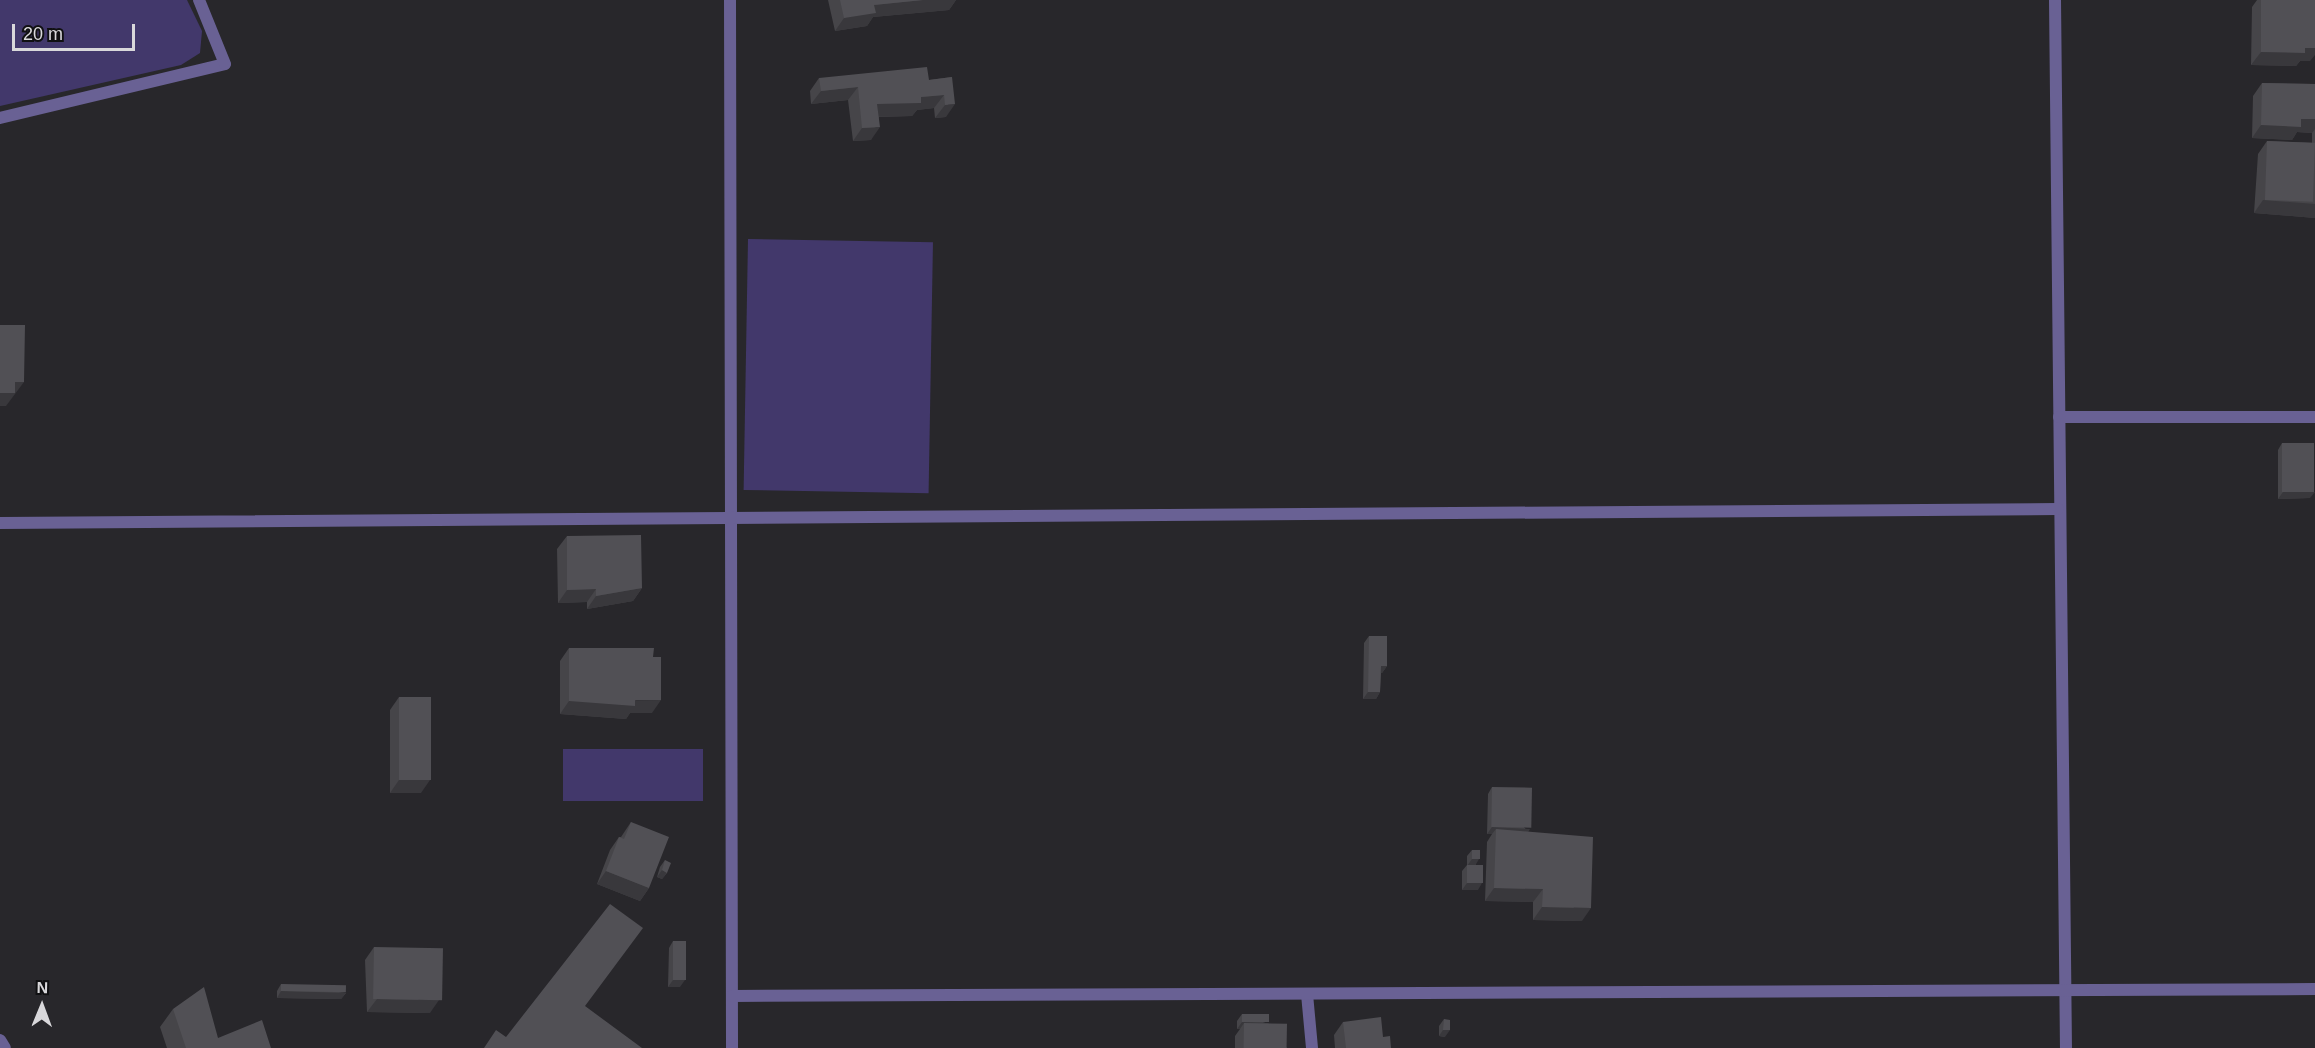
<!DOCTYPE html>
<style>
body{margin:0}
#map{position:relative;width:2315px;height:1048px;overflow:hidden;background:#28272b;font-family:Arial,sans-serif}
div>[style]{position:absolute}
.green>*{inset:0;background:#42386b;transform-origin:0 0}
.minor>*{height:12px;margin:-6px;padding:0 6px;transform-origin:6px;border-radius:6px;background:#696194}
.wall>*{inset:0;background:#464549}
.shaded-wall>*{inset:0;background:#39383c}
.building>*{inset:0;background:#515055;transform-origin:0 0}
span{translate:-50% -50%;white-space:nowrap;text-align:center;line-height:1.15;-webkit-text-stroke:6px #101012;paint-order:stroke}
.north{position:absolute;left:12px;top:976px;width:60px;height:60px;-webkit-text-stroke:4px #101012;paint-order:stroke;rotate:1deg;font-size:16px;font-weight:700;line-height:24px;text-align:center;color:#d9d8db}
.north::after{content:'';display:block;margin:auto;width:21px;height:27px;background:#d9d8db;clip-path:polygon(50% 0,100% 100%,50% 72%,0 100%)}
.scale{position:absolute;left:12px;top:24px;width:123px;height:27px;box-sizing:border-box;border:3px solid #d9d8db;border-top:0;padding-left:8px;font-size:18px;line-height:21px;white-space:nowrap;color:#d9d8db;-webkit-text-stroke:4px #101012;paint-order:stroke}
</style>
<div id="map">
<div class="green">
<i style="clip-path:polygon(0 0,187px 0,202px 31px,200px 53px,181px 65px,0 106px)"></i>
<i style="left:748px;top:239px;width:185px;height:251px;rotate:1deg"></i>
<i style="left:563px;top:749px;width:140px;height:52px"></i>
</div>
<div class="minor">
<i style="left:730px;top:0;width:1048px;rotate:89.89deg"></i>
<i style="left:2055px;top:0;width:1048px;rotate:89.4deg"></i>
<i style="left:0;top:118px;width:231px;rotate:-13.5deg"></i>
<i style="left:225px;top:64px;width:69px;rotate:-112.1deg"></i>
<i style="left:2059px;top:417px;width:256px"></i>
<i style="left:0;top:523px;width:2058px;rotate:-0.39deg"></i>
<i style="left:1307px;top:994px;width:54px;rotate:84.7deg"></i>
<i style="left:732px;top:996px;width:1583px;rotate:-0.25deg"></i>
<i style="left:0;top:1040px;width:9px;rotate:58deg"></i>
</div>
<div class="wall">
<i style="clip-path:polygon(828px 0,956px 0,949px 10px,873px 17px,867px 26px,835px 31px)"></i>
<i style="clip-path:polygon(2257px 0,2315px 0,2310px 61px,2300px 61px,2296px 66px,2251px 65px,2252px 7px)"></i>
<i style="clip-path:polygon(952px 77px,946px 117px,935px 118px,934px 108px,917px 110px,912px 116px,879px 117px,871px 140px,853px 141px,848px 100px,811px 104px,810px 91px,819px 78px,929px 80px)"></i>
<i style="clip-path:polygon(2262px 83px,2315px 84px,2315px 218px,2254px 213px,2258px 154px,2267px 141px,2312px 143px,2312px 133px,2297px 132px,2292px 140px,2252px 138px,2253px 96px)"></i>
<i style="clip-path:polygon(2282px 443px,2310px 498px,2278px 499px,2278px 450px)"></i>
<i style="clip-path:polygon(567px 536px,642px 588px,633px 601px,587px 609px,587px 602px,558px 603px,557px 549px)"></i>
<i style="clip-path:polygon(1369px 636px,1387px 666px,1382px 673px,1381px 673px,1380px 692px,1376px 699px,1363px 699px,1364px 643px)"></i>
<i style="clip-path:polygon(569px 648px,652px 713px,630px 713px,626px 719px,560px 714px,560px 661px)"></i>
<i style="clip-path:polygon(399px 697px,421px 793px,390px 793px,390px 710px)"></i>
<i style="clip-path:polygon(1492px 787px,1528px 832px,1582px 921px,1533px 920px,1533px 902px,1485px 901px,1487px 842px,1492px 834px,1487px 834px,1488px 794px)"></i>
<i style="clip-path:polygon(631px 822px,649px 888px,640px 901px,597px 884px,610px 850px,619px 837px,621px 837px)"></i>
<i style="clip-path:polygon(1472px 850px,1476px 865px,1478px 890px,1462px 890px,1462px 871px,1467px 865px,1467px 856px)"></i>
<i style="clip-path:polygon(665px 860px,667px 873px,662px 879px,657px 877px,660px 867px)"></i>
<i style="clip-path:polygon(673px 941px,680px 987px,668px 987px,669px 948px)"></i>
<i style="clip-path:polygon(374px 947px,430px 1013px,367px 1012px,365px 960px)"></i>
<i style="clip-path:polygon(281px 984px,346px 993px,341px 999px,277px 998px,277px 991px)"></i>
<i style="clip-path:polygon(173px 1009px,218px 1038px,271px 1048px,167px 1048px,160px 1027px)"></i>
<i style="clip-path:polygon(1242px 1014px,1268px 1024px,1287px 1048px,1235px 1048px,1235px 1036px,1240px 1029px,1237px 1029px,1237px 1021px)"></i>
<i style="clip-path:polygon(1444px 1019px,1445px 1037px,1439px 1036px,1439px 1026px)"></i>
<i style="clip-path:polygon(1343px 1022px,1391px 1048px,1335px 1048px,1334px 1035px)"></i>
</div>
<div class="shaded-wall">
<i style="clip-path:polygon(923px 0,956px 0,949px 10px,873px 17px,867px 26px,835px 31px,844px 18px,874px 5px)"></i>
<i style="clip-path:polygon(2305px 48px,2315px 48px,2315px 55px,2310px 61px,2300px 61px,2296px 66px,2251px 65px,2261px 52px)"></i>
<i style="clip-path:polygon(858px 87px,848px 100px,811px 104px,821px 91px)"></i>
<i style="clip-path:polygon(944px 95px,934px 108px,917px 110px,912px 116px,868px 117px,877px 104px,921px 97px)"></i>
<i style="clip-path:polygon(955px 104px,946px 117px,935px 118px,945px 105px)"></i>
<i style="clip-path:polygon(2301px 119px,2315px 119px,2315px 129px,2312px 133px,2297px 132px,2292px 140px,2252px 138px,2261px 125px)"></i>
<i style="clip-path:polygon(880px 127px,871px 140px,853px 141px,862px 128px)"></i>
<i style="clip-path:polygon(2263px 200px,2315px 204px,2315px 218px,2254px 213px)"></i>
<i style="clip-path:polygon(15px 382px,24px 382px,6px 406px,0 406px,0 393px)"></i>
<i style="clip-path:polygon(2283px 492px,2315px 492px,2310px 498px,2278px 499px)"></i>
<i style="clip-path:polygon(642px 588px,633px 601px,587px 609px,596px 596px)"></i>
<i style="clip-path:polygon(596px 589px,587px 602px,558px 603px,567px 590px)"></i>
<i style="clip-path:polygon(1381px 666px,1387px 666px,1382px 673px,1376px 673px)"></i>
<i style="clip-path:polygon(1368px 692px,1380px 692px,1376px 699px,1363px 699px)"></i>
<i style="clip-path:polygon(661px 700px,652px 713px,630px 713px,626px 719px,560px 714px,569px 701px)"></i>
<i style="clip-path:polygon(399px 780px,430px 780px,421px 793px,390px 793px)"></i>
<i style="clip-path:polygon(1492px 827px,1530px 829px,1526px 836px,1496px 829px,1492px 834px,1487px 834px)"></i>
<i style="clip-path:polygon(1472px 859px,1479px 859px,1475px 866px,1467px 866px)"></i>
<i style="clip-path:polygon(662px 870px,667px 873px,662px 879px,657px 877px)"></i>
<i style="clip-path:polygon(606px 871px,649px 888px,640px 901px,597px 884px)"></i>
<i style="clip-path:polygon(1467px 883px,1482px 883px,1478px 890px,1462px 890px)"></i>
<i style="clip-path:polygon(1494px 888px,1543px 889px,1533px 902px,1485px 901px)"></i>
<i style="clip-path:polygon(1542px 907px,1591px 908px,1582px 921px,1533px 920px)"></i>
<i style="clip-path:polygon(673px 980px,685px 980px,680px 987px,668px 987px)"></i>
<i style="clip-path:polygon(281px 991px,346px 993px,341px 999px,277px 998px)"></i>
<i style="clip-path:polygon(377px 999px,439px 1000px,430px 1013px,367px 1012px)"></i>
<i style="clip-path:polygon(1242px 1022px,1269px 1023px,1264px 1029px,1244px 1023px,1240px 1029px,1237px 1029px)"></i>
<i style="clip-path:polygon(1443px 1030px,1450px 1030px,1445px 1037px,1439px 1036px)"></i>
</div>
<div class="building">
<i style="clip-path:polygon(840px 0,923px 0,874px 5px,876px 13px,844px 18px)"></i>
<i style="clip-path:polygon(2261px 0,2315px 0,2315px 48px,2305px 48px,2305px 53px,2261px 52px)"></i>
<i style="clip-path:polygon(927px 67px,929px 80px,952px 77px,955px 104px,945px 105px,944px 95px,921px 97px,921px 103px,877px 104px,880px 127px,862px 128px,858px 87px,821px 91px,819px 78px)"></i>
<i style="clip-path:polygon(2262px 83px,2315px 84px,2315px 119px,2301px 119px,2301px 127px,2261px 125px)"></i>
<i style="left:2267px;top:141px;width:48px;height:59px;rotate:2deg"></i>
<i style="clip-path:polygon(0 325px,25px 325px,24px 382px,15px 382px,15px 393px,0 393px)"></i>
<i style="left:2282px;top:443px;width:32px;height:49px"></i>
<i style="clip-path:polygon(641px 535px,642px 588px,596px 596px,596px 589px,567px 590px,567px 536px)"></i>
<i style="clip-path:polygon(1369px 636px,1387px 636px,1387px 666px,1381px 666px,1380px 692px,1368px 692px)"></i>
<i style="clip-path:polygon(569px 648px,654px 648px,653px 657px,661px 657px,661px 700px,635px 700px,635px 706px,569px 701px)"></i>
<i style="left:399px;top:697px;width:32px;height:83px"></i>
<i style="left:1492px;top:787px;width:40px;height:40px;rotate:1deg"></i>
<i style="clip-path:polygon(631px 822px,669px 837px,649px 888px,606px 871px,619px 837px,624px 839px)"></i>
<i style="clip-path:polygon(1496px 829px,1593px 837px,1591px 908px,1542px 907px,1543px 889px,1494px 888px)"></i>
<i style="left:1472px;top:850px;width:8px;height:9px"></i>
<i style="clip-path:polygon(665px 860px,671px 863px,667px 873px,662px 870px)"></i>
<i style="left:1467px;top:865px;width:16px;height:18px"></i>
<i style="clip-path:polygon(610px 904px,643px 928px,585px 1006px,642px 1048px,484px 1048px,496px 1030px,506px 1037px)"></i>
<i style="left:673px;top:941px;width:13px;height:39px"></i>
<i style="left:374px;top:947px;width:69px;height:52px;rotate:1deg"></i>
<i style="left:281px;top:984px;width:65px;height:7px;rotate:1deg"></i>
<i style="clip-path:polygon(204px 987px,218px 1038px,262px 1020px,271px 1048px,186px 1048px,173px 1009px)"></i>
<i style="left:1242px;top:1014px;width:27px;height:8px"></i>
<i style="clip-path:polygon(1381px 1017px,1383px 1037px,1390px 1036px,1391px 1048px,1346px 1048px,1343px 1022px)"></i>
<i style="clip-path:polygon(1444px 1019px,1450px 1020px,1450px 1030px,1443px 1030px)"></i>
<i style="left:1244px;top:1023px;width:43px;height:25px;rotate:1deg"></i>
</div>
<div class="north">N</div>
<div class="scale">20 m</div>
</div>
